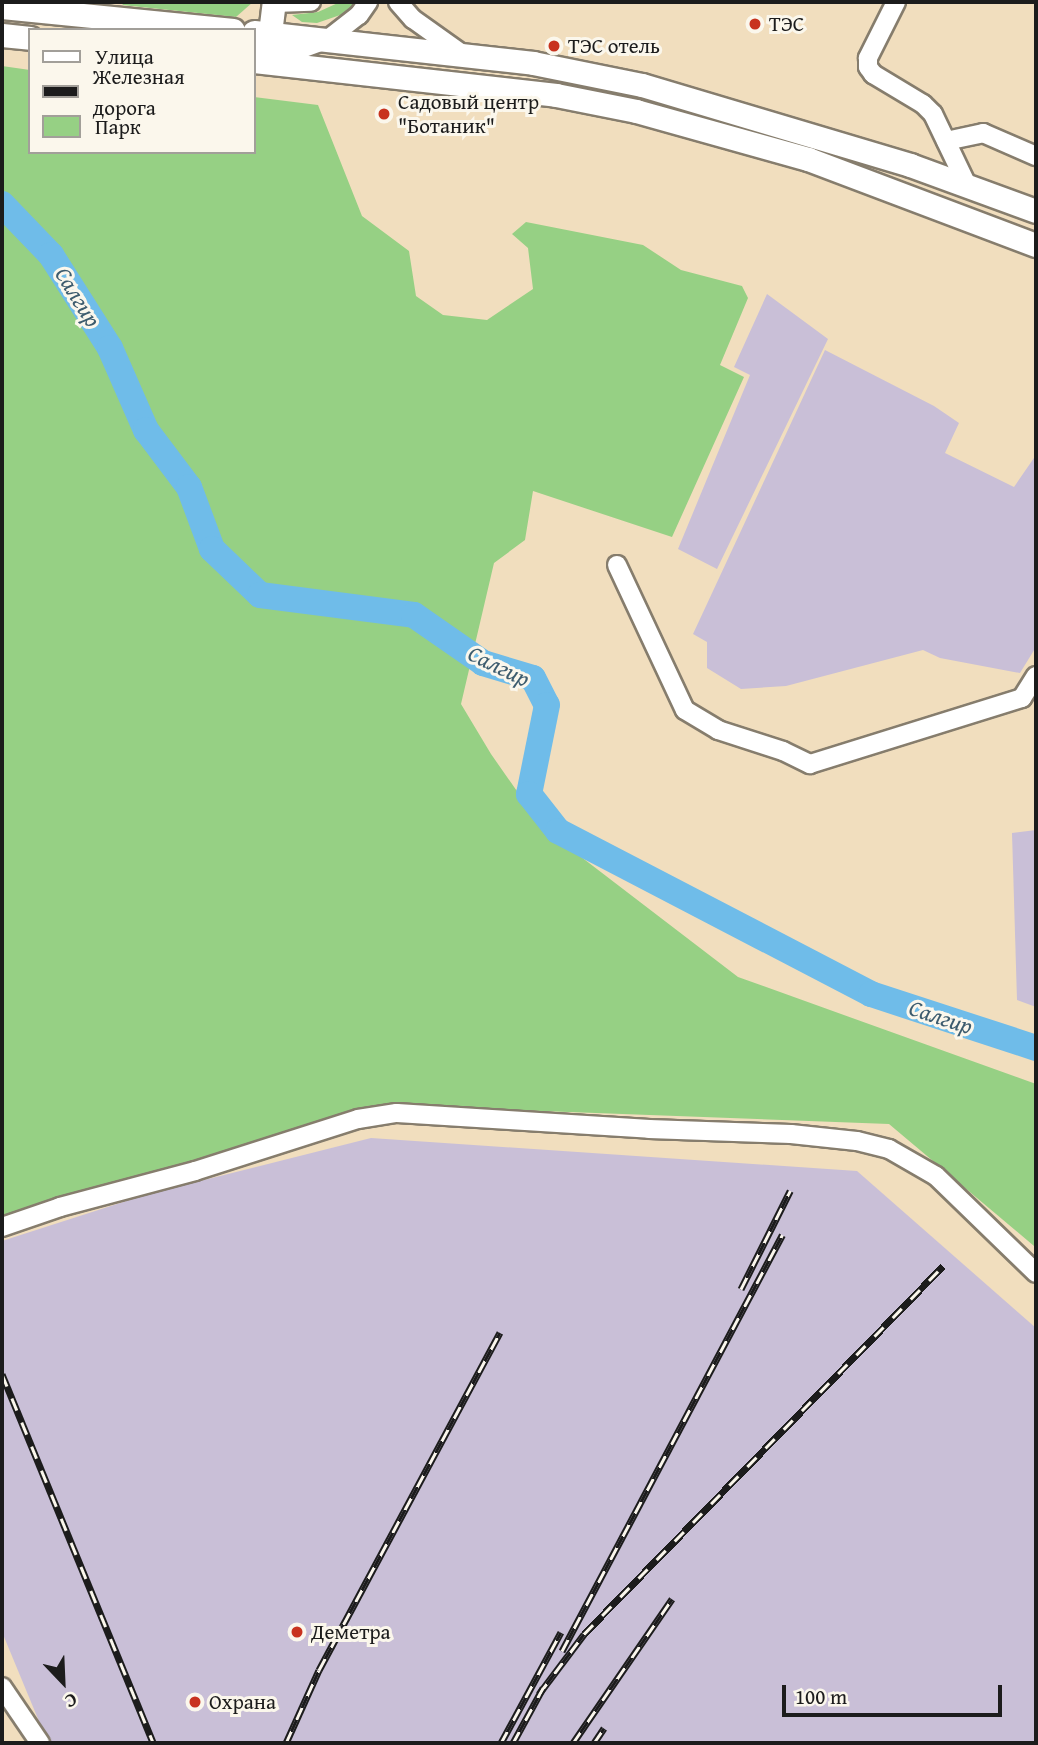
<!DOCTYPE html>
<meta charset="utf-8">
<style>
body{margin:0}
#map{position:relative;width:1038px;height:1745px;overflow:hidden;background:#f1debe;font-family:"Gentium Book Plus",serif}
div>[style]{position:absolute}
.industrial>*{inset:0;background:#c9bfd7}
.green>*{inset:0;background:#96d084}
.river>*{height:26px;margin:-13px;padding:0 13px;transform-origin:13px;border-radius:13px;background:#6fbce9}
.roads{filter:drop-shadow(2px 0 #867d6d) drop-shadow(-2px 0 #867d6d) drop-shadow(0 2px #867d6d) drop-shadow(0 -2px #867d6d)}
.minor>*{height:18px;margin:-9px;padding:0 9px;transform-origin:9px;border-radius:9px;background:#fff}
.major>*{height:23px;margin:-11.5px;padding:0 11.5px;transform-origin:11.5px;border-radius:11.5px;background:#fff}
.rail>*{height:7px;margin-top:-3.5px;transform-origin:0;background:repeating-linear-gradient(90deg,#fbf7ec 0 13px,#1c1c1c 0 26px);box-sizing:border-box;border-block:2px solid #1c1c1c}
.dots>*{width:19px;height:19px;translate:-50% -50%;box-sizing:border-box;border:4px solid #fbf7ec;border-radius:50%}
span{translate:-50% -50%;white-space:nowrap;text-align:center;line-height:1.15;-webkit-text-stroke:6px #fbf7ec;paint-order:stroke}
.poi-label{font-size:21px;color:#1c1c1c}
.left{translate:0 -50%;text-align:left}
.water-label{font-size:23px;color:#3d5c6e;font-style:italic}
.frame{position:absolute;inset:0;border:4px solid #1c1c1c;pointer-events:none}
.legend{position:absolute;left:28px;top:28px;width:228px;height:126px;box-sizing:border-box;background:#fbf7ec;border:2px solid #a29f99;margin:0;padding:9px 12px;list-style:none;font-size:21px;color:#1c1c1c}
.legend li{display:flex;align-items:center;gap:14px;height:35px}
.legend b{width:35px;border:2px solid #a29f99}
.north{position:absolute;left:28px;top:1647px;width:70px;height:70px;-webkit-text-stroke:5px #fbf7ec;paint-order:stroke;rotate:157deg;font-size:19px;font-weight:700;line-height:28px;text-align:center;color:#1c1c1c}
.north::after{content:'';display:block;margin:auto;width:24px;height:32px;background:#1c1c1c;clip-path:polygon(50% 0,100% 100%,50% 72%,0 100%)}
.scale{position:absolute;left:782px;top:1685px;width:220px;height:32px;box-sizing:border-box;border:4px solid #1c1c1c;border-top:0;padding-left:9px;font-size:21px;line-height:24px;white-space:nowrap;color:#1c1c1c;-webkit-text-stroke:5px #fbf7ec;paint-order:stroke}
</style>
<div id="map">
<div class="industrial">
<i style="clip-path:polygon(767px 294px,828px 339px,717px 569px,678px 549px,750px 375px,734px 367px)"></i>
<i style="clip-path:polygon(825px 350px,934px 406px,959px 423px,945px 453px,1014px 487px,1036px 455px,1036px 647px,1020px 673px,940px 658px,923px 650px,786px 686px,741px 689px,707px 668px,707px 642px,693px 634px)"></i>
<i style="clip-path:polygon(1036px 830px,1036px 1007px,1017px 1000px,1012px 833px)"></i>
<i style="clip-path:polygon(371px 1138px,857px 1171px,1036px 1328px,1036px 1743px,48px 1743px,2px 1632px,2px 1241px,148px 1194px)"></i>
</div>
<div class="green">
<i style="clip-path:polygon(126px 2px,253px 2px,236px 17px,122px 5px)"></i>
<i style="clip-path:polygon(340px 2px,359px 2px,346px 13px,317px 23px,302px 22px,292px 15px,318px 12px)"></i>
<i style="clip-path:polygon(2px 66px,30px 70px,30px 152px,254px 152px,254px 97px,318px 105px,362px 216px,409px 251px,416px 296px,443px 315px,487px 320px,533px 289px,528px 248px,512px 234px,526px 222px,643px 245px,681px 270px,742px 286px,748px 298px,720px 365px,744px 377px,672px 537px,533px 491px,525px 540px,494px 563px,461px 704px,491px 754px,542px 827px,738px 977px,1036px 1084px,1034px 1246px,889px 1124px,381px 1105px,2px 1231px)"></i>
</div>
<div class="river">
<i style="left:2px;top:204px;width:71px;rotate:46.1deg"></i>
<i style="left:51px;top:255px;width:110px;rotate:57.6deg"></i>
<i style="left:110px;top:348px;width:90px;rotate:66.3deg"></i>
<i style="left:146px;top:430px;width:71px;rotate:53deg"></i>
<i style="left:189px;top:487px;width:66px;rotate:69.6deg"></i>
<i style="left:212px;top:549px;width:66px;rotate:43.8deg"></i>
<i style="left:260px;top:595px;width:155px;rotate:7.4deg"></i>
<i style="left:414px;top:615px;width:84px;rotate:34.8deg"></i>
<i style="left:483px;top:663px;width:52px;rotate:16.7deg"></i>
<i style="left:533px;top:678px;width:30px;rotate:63deg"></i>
<i style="left:547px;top:705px;width:91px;rotate:101.4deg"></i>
<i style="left:529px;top:794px;width:47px;rotate:51.9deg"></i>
<i style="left:558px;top:831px;width:353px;rotate:27.5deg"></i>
<i style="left:871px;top:994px;width:174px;rotate:18.1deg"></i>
</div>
<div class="roads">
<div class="minor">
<i style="left:398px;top:2px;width:23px;rotate:49deg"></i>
<i style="left:413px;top:19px;width:60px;rotate:35.5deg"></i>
<i style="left:896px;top:2px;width:63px;rotate:116.6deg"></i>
<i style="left:868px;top:58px;width:9px;rotate:90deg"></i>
<i style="left:868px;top:67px;width:9px;rotate:54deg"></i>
<i style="left:873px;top:74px;width:58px;rotate:31deg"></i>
<i style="left:923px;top:104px;width:14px;rotate:45deg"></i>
<i style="left:933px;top:114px;width:76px;rotate:64.4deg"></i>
<i style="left:274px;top:3px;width:37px;rotate:-2deg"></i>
<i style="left:264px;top:53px;width:29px;rotate:-2deg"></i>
<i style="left:293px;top:52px;width:37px;rotate:-20deg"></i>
<i style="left:328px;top:39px;width:39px;rotate:-38deg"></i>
<i style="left:359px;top:15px;width:16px;rotate:-55deg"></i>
<i style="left:946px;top:141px;width:38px;rotate:-12deg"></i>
<i style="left:983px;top:133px;width:58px;rotate:23.5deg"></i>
<i style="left:617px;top:565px;width:160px;rotate:64.9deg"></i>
<i style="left:685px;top:710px;width:39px;rotate:31deg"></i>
<i style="left:718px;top:730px;width:68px;rotate:17.9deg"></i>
<i style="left:783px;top:751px;width:30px;rotate:26deg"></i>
<i style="left:810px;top:764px;width:222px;rotate:-17.3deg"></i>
<i style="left:1022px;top:698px;width:26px;rotate:-58deg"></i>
<i style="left:2px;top:1227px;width:61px;rotate:-19deg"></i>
<i style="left:60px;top:1207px;width:140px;rotate:-14.9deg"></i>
<i style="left:195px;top:1171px;width:171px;rotate:-17.7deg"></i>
<i style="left:358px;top:1119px;width:39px;rotate:-9deg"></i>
<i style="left:397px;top:1113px;width:253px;rotate:3.6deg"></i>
<i style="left:649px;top:1129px;width:142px;rotate:2deg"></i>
<i style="left:791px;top:1134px;width:66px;rotate:6.1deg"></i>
<i style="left:857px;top:1141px;width:33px;rotate:14deg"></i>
<i style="left:889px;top:1149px;width:54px;rotate:29.9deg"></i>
<i style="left:936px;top:1176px;width:139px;rotate:44.1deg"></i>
<i style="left:2px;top:1687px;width:68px;rotate:55.8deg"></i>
</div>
<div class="major">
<i style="left:2px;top:7px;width:232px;rotate:5.7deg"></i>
<i style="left:254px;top:32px;width:281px;rotate:6.3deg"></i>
<i style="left:533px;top:63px;width:111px;rotate:11.4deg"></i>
<i style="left:642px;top:85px;width:280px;rotate:16.6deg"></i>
<i style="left:910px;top:165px;width:134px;rotate:20.1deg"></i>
<i style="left:2px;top:35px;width:28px;rotate:6deg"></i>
<i style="left:260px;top:44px;width:15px;rotate:-48deg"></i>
<i style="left:270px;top:33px;width:31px;rotate:-83deg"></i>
<i style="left:254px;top:61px;width:304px;rotate:6.4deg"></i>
<i style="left:556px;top:95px;width:82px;rotate:11.3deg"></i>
<i style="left:636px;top:111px;width:179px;rotate:15.6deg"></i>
<i style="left:808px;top:159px;width:244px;rotate:20.7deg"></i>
</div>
</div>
<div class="rail">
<i style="left:741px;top:1289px;width:110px;rotate:-63.4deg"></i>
<i style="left:2px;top:1374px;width:399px;rotate:67.7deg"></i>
<i style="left:562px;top:1651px;width:471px;rotate:-62.1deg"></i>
<i style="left:539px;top:1694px;width:75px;rotate:-53.1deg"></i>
<i style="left:584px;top:1634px;width:514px;rotate:-45.71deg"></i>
<i style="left:286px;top:1743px;width:80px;rotate:-65.7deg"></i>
<i style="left:319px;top:1670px;width:383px;rotate:-61.8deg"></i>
<i style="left:501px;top:1743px;width:126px;rotate:-61.6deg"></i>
<i style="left:513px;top:1743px;width:63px;rotate:-61.4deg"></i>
<i style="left:573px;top:1743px;width:175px;rotate:-55.5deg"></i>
<i style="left:594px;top:1743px;width:18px;rotate:-56deg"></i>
</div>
<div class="dots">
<i style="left:755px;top:24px;background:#c8321e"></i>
<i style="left:554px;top:46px;background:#c8321e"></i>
<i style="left:384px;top:114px;background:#c8321e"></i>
<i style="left:297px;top:1632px;background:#c8321e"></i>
<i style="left:195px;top:1702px;background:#c8321e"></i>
</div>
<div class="poi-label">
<span class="left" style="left:769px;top:24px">ТЭС</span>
<span class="left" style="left:568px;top:46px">ТЭС отель</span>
<span class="left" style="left:398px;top:114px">Садовый центр<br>"Ботаник"</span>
<span class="left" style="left:311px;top:1632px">Деметра</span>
<span class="left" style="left:209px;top:1702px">Охрана</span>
</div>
<div class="water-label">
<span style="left:78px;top:297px;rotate:58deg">Салгир</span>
<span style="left:499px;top:666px;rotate:26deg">Салгир</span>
<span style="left:941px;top:1017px;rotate:18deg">Салгир</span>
</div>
<div class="frame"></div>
<ul class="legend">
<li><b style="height:9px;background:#fff"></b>Улица</li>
<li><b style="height:9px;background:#1c1c1c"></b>Железная дорога</li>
<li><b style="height:19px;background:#96d084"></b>Парк</li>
</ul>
<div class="north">С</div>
<div class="scale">100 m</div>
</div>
